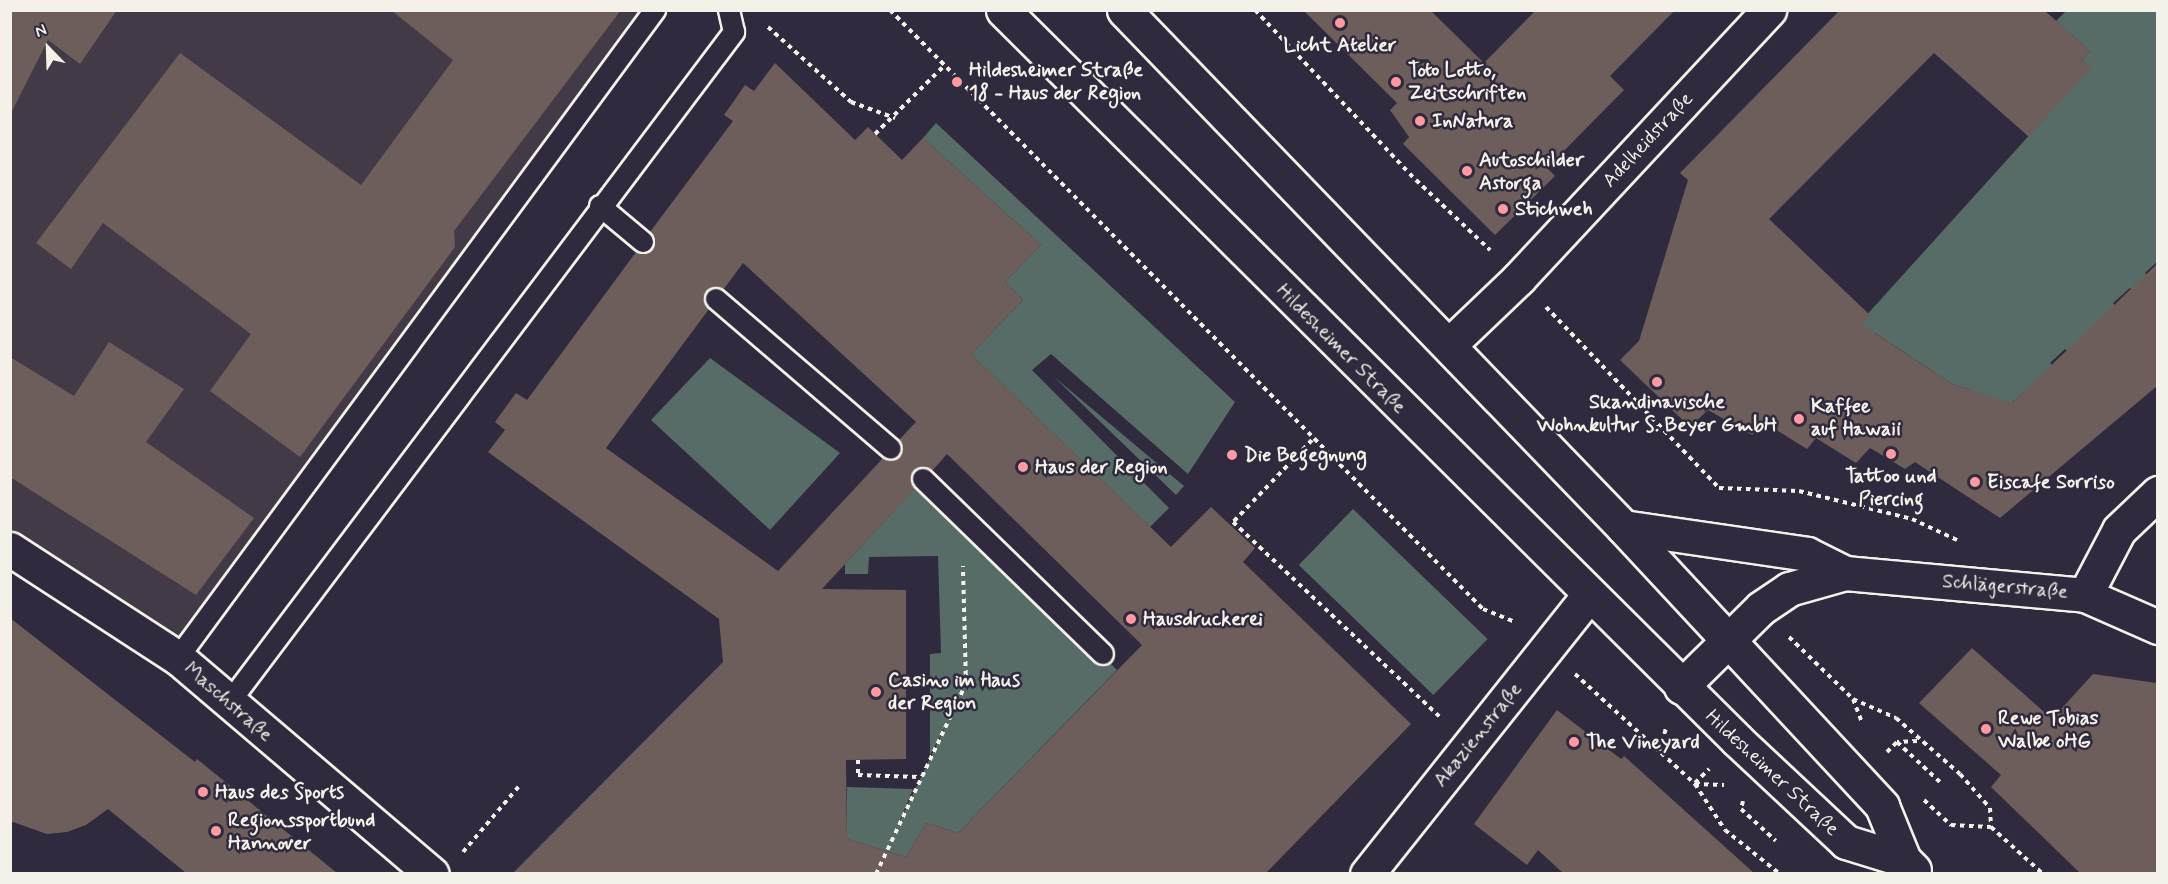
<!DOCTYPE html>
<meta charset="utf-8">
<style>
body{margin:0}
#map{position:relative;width:2168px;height:884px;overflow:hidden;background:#2f2a3d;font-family:Mynerve,sans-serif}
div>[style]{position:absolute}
.built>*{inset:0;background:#423a46}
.green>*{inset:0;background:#576c67;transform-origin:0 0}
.building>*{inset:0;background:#6e5e5b}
.path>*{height:4px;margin-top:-2px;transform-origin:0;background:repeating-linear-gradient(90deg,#f4f1e8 0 4.5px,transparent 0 9px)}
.roads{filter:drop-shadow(2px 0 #f4f1e8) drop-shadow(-2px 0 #f4f1e8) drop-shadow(0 2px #f4f1e8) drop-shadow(0 -2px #f4f1e8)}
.lane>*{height:20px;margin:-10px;padding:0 10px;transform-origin:10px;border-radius:10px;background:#2f2a3d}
.street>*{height:33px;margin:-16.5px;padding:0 16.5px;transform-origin:16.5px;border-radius:16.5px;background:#2f2a3d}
.secondary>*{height:33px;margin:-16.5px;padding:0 16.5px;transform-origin:16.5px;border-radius:16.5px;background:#2f2a3d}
.dots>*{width:16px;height:16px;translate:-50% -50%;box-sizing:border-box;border:3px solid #2f2a3d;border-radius:50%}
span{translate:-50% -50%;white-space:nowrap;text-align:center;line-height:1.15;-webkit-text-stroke:5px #2f2a3d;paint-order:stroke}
.poi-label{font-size:20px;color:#f4f1e8;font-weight:700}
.left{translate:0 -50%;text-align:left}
.street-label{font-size:20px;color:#f4f1e8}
.frame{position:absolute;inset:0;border:12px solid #f4f1e8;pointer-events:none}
.north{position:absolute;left:18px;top:18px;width:60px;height:60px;-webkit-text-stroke:4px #2f2a3d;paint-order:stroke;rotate:337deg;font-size:16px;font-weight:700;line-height:24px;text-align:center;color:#f4f1e8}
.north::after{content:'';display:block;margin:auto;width:21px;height:27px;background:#f4f1e8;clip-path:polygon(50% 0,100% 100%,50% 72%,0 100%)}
</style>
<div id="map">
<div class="built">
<i style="clip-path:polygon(10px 11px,655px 11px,178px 658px,11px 549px)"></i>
</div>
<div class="green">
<i style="clip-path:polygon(2066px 11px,2157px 11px,2158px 261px,2145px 273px,2150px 279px,2135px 293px,2130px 288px,2113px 303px,2117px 309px,2069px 352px,2065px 349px,2050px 363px,2053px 366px,1995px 418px,1971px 390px,1952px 384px,1875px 333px,1845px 339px,2090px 68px,2082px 60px,2090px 51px,2056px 21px)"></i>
<i style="clip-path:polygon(936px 123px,1235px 402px,1188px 474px,1051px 354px,1032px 370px,1169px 508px,1150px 527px,971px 354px,1023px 300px,1005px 282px,1041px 245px,923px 138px)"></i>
<i style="clip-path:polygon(710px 358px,840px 453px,770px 530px,651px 420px)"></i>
<i style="clip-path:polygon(1053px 376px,1184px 486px,1176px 495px)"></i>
<i style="clip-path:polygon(923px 479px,1117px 670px,958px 833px,926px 823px,906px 857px,847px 839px,847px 787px,913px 789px,898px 825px,949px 719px,930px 755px,930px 654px,941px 653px,938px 556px,869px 557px,868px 574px,845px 574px,845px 564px)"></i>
<i style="left:1353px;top:509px;width:187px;height:78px;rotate:44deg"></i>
</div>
<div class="building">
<i style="clip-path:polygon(10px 10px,117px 10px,80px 64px,48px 40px,10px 115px)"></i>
<i style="clip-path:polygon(391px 10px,621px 10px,454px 231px,455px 247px,300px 457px,210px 391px,251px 334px,103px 223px,71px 269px,36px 243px,180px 53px,361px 185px,453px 60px)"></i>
<i style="clip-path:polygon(1303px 10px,1430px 10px,1484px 63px,1536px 10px,1675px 10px,1610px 76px,1624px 90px,1547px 168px,1555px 176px,1495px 235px,1403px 144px,1409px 137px,1390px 110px,1397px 103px)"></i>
<i style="clip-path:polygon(1840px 10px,2044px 10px,2090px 51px,2082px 60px,2091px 68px,2029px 137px,1934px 53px,1769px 219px,1870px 315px,1861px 324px,1952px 384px,2012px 403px,2157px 264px,2157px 386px,2000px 518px,1915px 462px,1905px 469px,1870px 448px,1856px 463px,1816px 438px,1807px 449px,1765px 423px,1752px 435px,1708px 410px,1690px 427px,1620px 360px,1639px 341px,1688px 180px,1680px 173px)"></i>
<i style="clip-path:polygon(evenodd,775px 63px,855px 140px,868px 127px,902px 160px,923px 138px,1041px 245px,1005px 282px,1023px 300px,971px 354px,1171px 547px,1211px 507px,1255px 548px,1243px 562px,1411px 724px,1266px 873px,513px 873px,723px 662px,719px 619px,488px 452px,505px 430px,495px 422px,516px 393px,527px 400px,636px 252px,647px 253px,653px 249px,654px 238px,650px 232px,733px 121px,724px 115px,745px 85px,754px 91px,775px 63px,743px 263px,916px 422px,899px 440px,903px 451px,900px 457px,889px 461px,883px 458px,778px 571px,606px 448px,709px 309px,705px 302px,707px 292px,713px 288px,723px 290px,743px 263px,775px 63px,947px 454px,1142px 645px,958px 833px,926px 823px,906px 857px,847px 839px,846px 760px,906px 759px,906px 590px,822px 589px,915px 488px,911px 482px,914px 471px,920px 467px,932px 471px,947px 454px)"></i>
<i style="clip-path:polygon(109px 342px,184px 389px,146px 442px,254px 518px,196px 595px,10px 477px,10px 357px,74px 396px)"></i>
<i style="clip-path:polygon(10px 618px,195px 762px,197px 759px,337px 873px,186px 873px,108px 809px,86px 825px,67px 832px,47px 834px,10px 821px)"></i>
<i style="clip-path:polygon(1972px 648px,2052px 719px,2093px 674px,2157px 683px,2157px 873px,2080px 873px,1991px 787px,2001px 775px,1919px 703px)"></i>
<i style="clip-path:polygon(1557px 710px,1621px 759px,1624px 756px,1754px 873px,1563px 873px,1538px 850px,1527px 865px,1474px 824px)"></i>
</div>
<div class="path">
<i style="left:890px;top:10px;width:843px;rotate:45.29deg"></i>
<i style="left:1483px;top:609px;width:35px;rotate:22deg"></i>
<i style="left:1255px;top:10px;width:234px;rotate:46.6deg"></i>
<i style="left:1416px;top:180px;width:102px;rotate:43.4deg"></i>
<i style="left:768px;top:27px;width:112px;rotate:42.1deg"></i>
<i style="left:851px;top:102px;width:47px;rotate:20deg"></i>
<i style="left:875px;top:134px;width:95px;rotate:-44.6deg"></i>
<i style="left:1546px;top:307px;width:250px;rotate:46.3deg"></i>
<i style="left:1719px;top:488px;width:80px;rotate:2.1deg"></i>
<i style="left:1799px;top:491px;width:116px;rotate:13.9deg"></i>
<i style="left:1912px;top:519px;width:52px;rotate:25.1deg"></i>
<i style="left:1312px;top:440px;width:114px;rotate:133.9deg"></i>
<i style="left:1233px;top:522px;width:286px;rotate:43.3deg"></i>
<i style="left:1789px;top:637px;width:89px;rotate:44.1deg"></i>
<i style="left:1853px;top:699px;width:26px;rotate:69deg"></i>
<i style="left:1575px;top:674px;width:163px;rotate:42.5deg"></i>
<i style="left:1695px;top:784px;width:55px;rotate:56.9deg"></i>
<i style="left:1725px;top:830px;width:70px;rotate:38.7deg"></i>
<i style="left:1853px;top:699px;width:47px;rotate:23.8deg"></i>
<i style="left:1896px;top:718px;width:85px;rotate:41.2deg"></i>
<i style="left:1960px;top:774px;width:45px;rotate:48.6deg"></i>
<i style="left:1990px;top:808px;width:19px;rotate:87deg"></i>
<i style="left:1917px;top:741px;width:20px;rotate:177deg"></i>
<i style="left:1897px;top:742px;width:62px;rotate:43deg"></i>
<i style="left:1659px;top:751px;width:24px;rotate:-73deg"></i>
<i style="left:1887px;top:752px;width:14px;rotate:-45deg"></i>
<i style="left:858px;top:760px;width:15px;rotate:90deg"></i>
<i style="left:858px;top:775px;width:61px;rotate:1.9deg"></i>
<i style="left:1695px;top:783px;width:20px;rotate:-45deg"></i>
<i style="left:1695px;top:784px;width:29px;rotate:2deg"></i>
<i style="left:1924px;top:800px;width:37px;rotate:43deg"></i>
<i style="left:1951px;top:825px;width:40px;rotate:2.9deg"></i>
<i style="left:1991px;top:827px;width:70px;rotate:42.1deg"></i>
<i style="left:1743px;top:801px;width:8px;rotate:104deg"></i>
<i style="left:1741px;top:809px;width:47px;rotate:42.4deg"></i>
<i style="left:463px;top:852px;width:88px;rotate:-49.6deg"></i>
<i style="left:876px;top:874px;width:210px;rotate:-64.7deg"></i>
<i style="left:966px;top:684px;width:118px;rotate:-91.5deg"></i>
</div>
<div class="roads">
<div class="lane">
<i style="left:600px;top:206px;width:56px;rotate:39.9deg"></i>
<i style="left:716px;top:299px;width:230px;rotate:40.6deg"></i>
<i style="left:923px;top:479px;width:251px;rotate:44.2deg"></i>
<i style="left:178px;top:658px;width:805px;rotate:-53.64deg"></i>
<i style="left:229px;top:703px;width:840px;rotate:-53.03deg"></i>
<i style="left:734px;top:32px;width:23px;rotate:-103deg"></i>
</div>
<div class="street">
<i style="left:1449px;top:345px;width:97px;rotate:-43.7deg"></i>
<i style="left:1519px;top:278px;width:367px;rotate:-47deg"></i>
<i style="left:1623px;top:527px;width:186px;rotate:8.3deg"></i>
<i style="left:1807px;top:554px;width:42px;rotate:26.6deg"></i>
<i style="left:10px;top:549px;width:200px;rotate:33deg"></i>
<i style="left:178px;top:658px;width:333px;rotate:40.4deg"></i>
<i style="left:2085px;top:595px;width:73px;rotate:-62.4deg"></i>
<i style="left:2119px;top:530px;width:54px;rotate:-43.5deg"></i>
<i style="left:1681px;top:687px;width:112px;rotate:-44.6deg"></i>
<i style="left:1761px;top:608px;width:34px;rotate:-34deg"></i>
<i style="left:1789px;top:589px;width:58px;rotate:-15.9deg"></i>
<i style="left:1845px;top:573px;width:241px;rotate:5.2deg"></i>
<i style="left:2085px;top:595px;width:80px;rotate:23.7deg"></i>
<i style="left:1367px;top:874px;width:355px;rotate:-51.5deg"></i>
</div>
<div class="secondary">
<i style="left:1003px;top:10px;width:1035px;rotate:44.84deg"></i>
<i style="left:1737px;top:740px;width:149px;rotate:43.1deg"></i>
<i style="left:1846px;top:842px;width:61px;rotate:17.2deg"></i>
<i style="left:1124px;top:10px;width:719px;rotate:46.01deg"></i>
<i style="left:1623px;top:527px;width:381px;rotate:47.1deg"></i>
<i style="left:1882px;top:806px;width:58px;rotate:67.8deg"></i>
<i style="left:1904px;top:860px;width:14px;rotate:45deg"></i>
</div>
</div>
<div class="dots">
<i style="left:1340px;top:23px;background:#ff9aa2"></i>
<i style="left:957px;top:82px;background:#ff9aa2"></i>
<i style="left:1396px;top:82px;background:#ff9aa2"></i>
<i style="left:1420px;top:121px;background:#ff9aa2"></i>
<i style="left:1467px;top:171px;background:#ff9aa2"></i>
<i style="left:1503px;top:209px;background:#ff9aa2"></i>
<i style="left:1657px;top:382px;background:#ff9aa2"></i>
<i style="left:1799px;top:419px;background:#ff9aa2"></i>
<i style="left:1891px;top:454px;background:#ff9aa2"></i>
<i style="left:1232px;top:455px;background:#ff9aa2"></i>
<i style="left:1023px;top:467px;background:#ff9aa2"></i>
<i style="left:1975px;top:482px;background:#ff9aa2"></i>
<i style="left:1131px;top:619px;background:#ff9aa2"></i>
<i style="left:876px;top:692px;background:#ff9aa2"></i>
<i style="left:1986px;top:729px;background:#ff9aa2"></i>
<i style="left:1574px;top:742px;background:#ff9aa2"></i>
<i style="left:203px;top:792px;background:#ff9aa2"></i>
<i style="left:216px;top:831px;background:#ff9aa2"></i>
</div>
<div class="poi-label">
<span style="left:1340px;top:45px">Licht Atelier</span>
<span class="left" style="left:969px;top:82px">Hildesheimer Straße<br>18 - Haus der Region</span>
<span class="left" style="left:1408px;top:82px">Toto Lotto,<br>Zeitschriften</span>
<span class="left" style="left:1432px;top:121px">InNatura</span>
<span class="left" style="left:1479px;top:172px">Autoschilder<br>Astorga</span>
<span class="left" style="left:1515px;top:209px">Stichweh</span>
<span style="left:1657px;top:414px">Skandinavische<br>Wohnkultur S. Beyer GmbH</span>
<span class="left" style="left:1811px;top:418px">Kaffee<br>auf Hawaii</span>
<span class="left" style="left:1244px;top:455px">Die Begegnung</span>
<span class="left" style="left:1035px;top:467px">Haus der Region</span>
<span style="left:1891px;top:488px">Tattoo und<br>Piercing</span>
<span class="left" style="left:1987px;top:482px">Eiscafe Sorriso</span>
<span class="left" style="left:1143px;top:619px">Hausdruckerei</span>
<span class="left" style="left:888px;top:692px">Casino im Haus<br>der Region</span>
<span class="left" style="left:1998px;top:730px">Rewe Tobias<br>Walbe oHG</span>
<span class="left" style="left:1586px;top:742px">The Vineyard</span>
<span class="left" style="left:215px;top:792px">Haus des Sports</span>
<span class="left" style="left:228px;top:832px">Regionssportbund<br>Hannover</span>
</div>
<div class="street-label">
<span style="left:1648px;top:140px;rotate:-47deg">Adelheidstraße</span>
<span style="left:1341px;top:349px;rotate:45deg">Hildesheimer Straße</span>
<span style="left:2005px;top:587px;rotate:5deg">Schlägerstraße</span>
<span style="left:228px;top:702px;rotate:41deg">Maschstraße</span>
<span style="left:1478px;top:735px;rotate:-51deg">Akazienstraße</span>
<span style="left:1772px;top:773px;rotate:43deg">Hildesheimer Straße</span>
</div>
<div class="frame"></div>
<div class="north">N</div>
</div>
